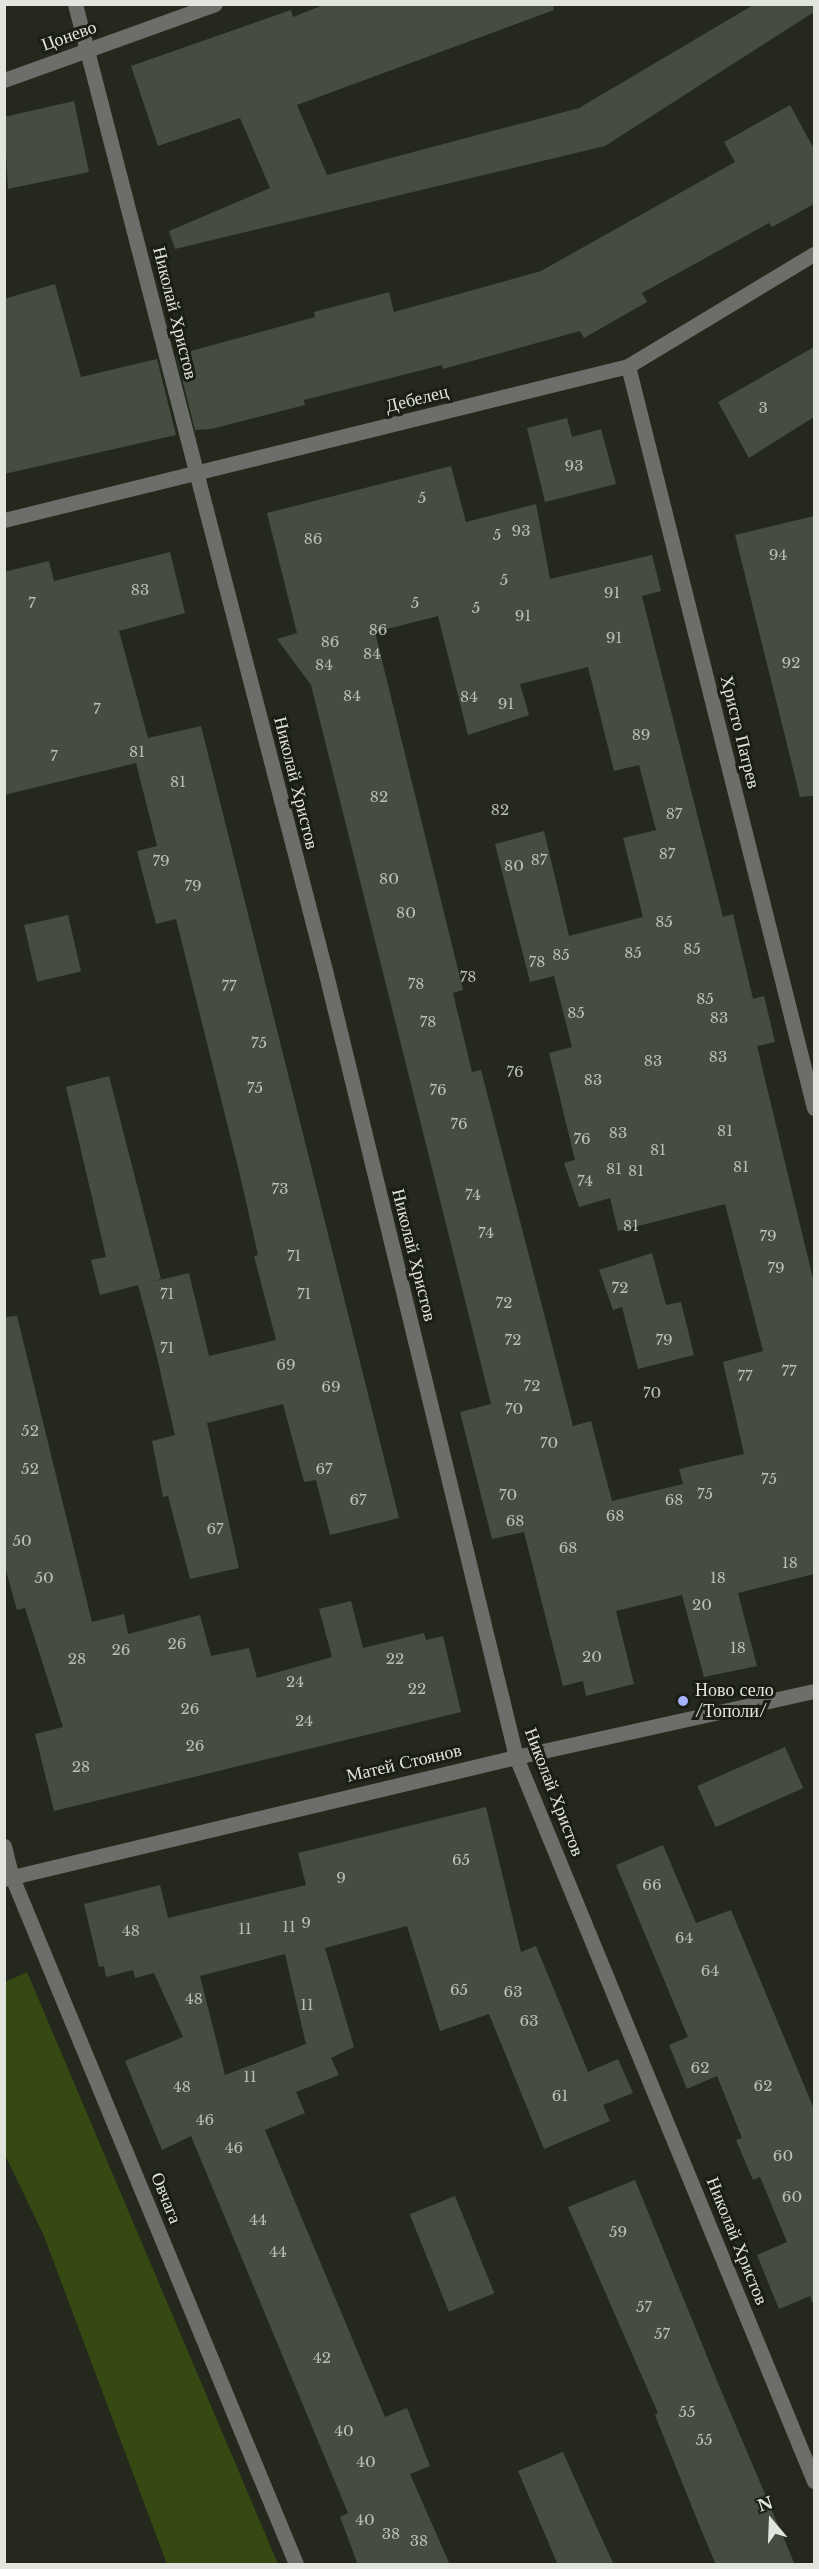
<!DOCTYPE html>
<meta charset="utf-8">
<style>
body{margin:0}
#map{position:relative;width:819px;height:2569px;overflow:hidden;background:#24281d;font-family:"Libre Baskerville",serif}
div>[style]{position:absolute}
.green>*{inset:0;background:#374913}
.building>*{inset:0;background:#474c41;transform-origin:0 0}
.minor>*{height:15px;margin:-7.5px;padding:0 7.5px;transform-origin:7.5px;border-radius:7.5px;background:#6c6e69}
.dots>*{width:16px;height:16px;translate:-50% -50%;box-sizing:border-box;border:3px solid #1a1e14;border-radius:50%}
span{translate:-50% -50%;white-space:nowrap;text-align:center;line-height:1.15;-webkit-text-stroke:6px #1a1e14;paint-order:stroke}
.number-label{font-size:15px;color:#bbbfb7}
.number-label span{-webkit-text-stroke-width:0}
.street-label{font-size:18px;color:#e2e5de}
.poi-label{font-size:18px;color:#e2e5de}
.left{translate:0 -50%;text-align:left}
.frame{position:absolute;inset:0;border:6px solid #e2e5de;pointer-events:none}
.north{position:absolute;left:741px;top:2491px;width:60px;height:60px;-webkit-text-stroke:4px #1a1e14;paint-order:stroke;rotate:341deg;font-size:16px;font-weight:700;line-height:24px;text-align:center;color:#e2e5de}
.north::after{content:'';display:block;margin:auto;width:21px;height:27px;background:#e2e5de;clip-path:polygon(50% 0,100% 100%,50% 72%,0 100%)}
</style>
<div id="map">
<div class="green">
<i style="clip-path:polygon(27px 1972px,278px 2564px,167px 2564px,44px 2236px,5px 2155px,5px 1982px)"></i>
</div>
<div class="building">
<i style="clip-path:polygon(326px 4px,553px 4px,554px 10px,297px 105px,327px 175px,579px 108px,755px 4px,814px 4px,814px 12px,605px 146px,175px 249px,169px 231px,270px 188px,240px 118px,158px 146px,131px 66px,291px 10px,293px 17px)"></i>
<i style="clip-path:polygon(74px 101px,89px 172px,8px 189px,4px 117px)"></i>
<i style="clip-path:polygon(790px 105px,814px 149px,814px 204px,772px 227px,769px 223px,642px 293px,647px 302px,584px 338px,580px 331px,443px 369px,442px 365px,304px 400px,305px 405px,211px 429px,195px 430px,176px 355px,315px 317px,314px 312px,389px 292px,394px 312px,541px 271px,735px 162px,724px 142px)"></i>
<i style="clip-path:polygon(55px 284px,81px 377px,157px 359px,176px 435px,4px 474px,4px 299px)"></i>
<i style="clip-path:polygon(814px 347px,814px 417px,749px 458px,718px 402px)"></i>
<i style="clip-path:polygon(567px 418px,572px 437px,601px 429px,616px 484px,545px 502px,527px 428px)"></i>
<i style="clip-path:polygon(evenodd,451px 466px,466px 522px,536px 504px,550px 579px,652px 555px,661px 591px,642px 596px,723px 917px,733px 914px,753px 999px,764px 996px,775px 1042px,757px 1046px,814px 1283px,814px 1574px,738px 1593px,757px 1666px,704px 1677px,682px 1595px,616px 1611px,634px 1684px,586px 1696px,583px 1681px,563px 1686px,524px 1532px,492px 1539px,460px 1412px,491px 1404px,311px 685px,277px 639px,297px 633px,267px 513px,451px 466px,438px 616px,468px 735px,529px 715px,520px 684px,588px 667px,614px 771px,639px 765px,656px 830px,623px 838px,643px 917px,569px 936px,544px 831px,495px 844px,530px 982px,554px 976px,572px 1047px,549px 1053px,575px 1160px,564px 1163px,579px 1207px,610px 1198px,618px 1231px,725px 1204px,763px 1351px,723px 1362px,744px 1454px,679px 1469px,683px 1484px,612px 1501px,591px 1421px,573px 1426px,481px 1070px,472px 1072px,453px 993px,463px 990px,375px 632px,438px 616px)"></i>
<i style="clip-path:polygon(814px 516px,814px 796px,800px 797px,735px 535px)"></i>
<i style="clip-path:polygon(170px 552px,185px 613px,119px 631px,148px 738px,201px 726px,399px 1518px,330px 1535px,316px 1480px,304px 1482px,283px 1404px,207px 1423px,239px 1568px,190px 1579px,168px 1496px,163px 1497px,152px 1441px,175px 1435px,154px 1345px,138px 1285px,100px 1295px,91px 1260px,106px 1257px,66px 1087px,109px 1076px,161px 1279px,147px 1283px,189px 1273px,209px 1356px,276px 1340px,254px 1256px,258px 1255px,239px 1171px,176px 919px,156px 924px,142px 871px,137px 851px,157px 846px,136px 763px,4px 795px,4px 572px,49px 561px,54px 581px)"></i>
<i style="left:68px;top:915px;width:58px;height:45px;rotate:77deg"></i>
<i style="clip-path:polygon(652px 1253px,666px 1305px,681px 1302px,694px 1355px,638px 1369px,622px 1307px,613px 1310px,599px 1270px)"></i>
<i style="clip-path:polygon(17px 1316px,92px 1622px,124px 1614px,128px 1634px,200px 1615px,211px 1656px,249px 1648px,257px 1678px,332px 1657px,319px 1609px,351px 1601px,363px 1648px,424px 1633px,426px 1640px,443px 1636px,461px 1712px,54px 1811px,35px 1734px,63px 1727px,25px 1608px,17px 1610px,4px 1564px,4px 1317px)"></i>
<i style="left:785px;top:1747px;width:45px;height:96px;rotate:66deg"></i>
<i style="clip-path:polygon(evenodd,486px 1807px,521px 1952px,536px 1946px,588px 2072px,618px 2059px,633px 2093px,603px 2105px,610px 2121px,544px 2149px,489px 2014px,440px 2031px,407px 1926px,325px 1948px,354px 2047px,331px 2058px,339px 2075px,296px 2092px,305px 2113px,265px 2130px,385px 2417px,407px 2408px,430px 2466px,410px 2474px,450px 2565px,358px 2565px,340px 2517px,348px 2513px,191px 2136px,162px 2150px,125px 2061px,183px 2037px,154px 1973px,135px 1978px,133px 1970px,106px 1977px,104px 1966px,99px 1967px,84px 1904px,160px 1885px,168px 1918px,306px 1885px,298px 1853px,486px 1807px,285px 1954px,306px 2044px,225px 2075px,200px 1976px,285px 1954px)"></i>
<i style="clip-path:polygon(663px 1845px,696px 1923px,731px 1910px,814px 2109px,814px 2306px,810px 2296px,779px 2309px,757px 2255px,787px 2242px,760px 2177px,753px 2180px,736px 2140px,742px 2138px,717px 2076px,687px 2089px,669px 2045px,688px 2037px,616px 1865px)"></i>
<i style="clip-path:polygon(635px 2180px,720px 2388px,795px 2565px,716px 2565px,698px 2522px,655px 2415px,658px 2413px,568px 2207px)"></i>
<i style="left:455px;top:2196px;width:105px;height:49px;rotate:68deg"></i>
<i style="clip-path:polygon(563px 2452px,586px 2504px,614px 2565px,558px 2565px,518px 2471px)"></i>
</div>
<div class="minor">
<i style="left:75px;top:4px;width:1002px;rotate:75.49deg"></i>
<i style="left:326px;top:974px;width:806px;rotate:76.36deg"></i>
<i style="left:516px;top:1757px;width:783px;rotate:67.63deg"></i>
<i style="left:4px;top:80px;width:224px;rotate:-19.8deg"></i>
<i style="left:628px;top:366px;width:765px;rotate:75.93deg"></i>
<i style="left:4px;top:520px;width:643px;rotate:-13.86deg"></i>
<i style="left:628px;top:366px;width:217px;rotate:-31.1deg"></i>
<i style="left:4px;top:1846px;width:32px;rotate:76deg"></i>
<i style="left:12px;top:1877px;width:743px;rotate:67.54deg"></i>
<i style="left:4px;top:1879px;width:526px;rotate:-13.4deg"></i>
<i style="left:516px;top:1757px;width:305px;rotate:-12.5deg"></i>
</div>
<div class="dots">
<i style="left:683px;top:1701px;background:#a4b2fc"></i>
</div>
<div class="number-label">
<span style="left:763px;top:408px">3</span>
<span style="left:574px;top:466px">93</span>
<span style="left:422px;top:498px">5</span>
<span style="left:521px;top:531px">93</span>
<span style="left:497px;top:535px">5</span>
<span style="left:313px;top:539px">86</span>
<span style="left:778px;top:555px">94</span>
<span style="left:504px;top:580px">5</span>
<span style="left:140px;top:590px">83</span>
<span style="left:612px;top:593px">91</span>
<span style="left:32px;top:603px">7</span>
<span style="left:415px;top:603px">5</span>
<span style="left:476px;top:608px">5</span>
<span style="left:523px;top:616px">91</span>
<span style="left:378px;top:630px">86</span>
<span style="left:614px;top:638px">91</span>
<span style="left:330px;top:642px">86</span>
<span style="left:372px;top:654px">84</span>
<span style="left:791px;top:663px">92</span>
<span style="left:324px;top:665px">84</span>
<span style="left:352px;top:696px">84</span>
<span style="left:469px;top:697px">84</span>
<span style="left:506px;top:704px">91</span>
<span style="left:97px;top:709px">7</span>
<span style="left:641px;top:735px">89</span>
<span style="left:137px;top:752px">81</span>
<span style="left:54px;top:756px">7</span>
<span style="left:178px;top:782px">81</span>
<span style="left:379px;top:797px">82</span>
<span style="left:500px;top:810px">82</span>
<span style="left:674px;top:814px">87</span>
<span style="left:667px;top:854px">87</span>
<span style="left:539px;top:860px">87</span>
<span style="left:161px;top:861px">79</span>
<span style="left:514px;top:866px">80</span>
<span style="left:389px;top:879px">80</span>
<span style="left:193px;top:886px">79</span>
<span style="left:406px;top:913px">80</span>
<span style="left:664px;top:922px">85</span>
<span style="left:692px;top:949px">85</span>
<span style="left:633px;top:953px">85</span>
<span style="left:561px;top:955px">85</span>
<span style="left:537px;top:962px">78</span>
<span style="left:468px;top:977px">78</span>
<span style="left:416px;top:984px">78</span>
<span style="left:229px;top:986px">77</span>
<span style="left:705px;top:999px">85</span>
<span style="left:576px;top:1013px">85</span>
<span style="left:719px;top:1018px">83</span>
<span style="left:428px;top:1022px">78</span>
<span style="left:259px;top:1043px">75</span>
<span style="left:718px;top:1057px">83</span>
<span style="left:653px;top:1061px">83</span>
<span style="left:515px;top:1072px">76</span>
<span style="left:593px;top:1080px">83</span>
<span style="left:255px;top:1088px">75</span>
<span style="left:438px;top:1090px">76</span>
<span style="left:459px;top:1124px">76</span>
<span style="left:725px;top:1131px">81</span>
<span style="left:618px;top:1133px">83</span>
<span style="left:582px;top:1139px">76</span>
<span style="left:658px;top:1150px">81</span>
<span style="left:741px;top:1167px">81</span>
<span style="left:614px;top:1169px">81</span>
<span style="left:636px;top:1171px">81</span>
<span style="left:585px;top:1181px">74</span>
<span style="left:280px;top:1189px">73</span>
<span style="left:473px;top:1195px">74</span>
<span style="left:631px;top:1226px">81</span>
<span style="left:486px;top:1233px">74</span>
<span style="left:768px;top:1236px">79</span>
<span style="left:294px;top:1256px">71</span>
<span style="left:776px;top:1268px">79</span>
<span style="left:620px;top:1288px">72</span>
<span style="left:167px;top:1294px">71</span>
<span style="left:304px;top:1294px">71</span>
<span style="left:504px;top:1303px">72</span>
<span style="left:513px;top:1340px">72</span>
<span style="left:664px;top:1340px">79</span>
<span style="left:167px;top:1348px">71</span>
<span style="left:286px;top:1365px">69</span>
<span style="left:789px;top:1371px">77</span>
<span style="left:745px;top:1376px">77</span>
<span style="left:532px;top:1386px">72</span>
<span style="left:331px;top:1387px">69</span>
<span style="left:652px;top:1393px">70</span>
<span style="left:514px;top:1409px">70</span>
<span style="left:30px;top:1431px">52</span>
<span style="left:549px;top:1443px">70</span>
<span style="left:30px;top:1469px">52</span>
<span style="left:324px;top:1469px">67</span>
<span style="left:769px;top:1479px">75</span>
<span style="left:705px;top:1494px">75</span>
<span style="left:508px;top:1495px">70</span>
<span style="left:358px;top:1500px">67</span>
<span style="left:674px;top:1500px">68</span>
<span style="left:615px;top:1516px">68</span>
<span style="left:515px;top:1521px">68</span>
<span style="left:215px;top:1529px">67</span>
<span style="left:22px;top:1541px">50</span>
<span style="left:568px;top:1548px">68</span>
<span style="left:790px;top:1563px">18</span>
<span style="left:44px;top:1578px">50</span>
<span style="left:718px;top:1578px">18</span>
<span style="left:702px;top:1605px">20</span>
<span style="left:177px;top:1644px">26</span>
<span style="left:738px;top:1648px">18</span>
<span style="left:121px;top:1650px">26</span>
<span style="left:592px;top:1657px">20</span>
<span style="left:77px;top:1659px">28</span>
<span style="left:395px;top:1659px">22</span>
<span style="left:295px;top:1682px">24</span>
<span style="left:417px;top:1689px">22</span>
<span style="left:190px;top:1709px">26</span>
<span style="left:304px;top:1721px">24</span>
<span style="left:195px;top:1746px">26</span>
<span style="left:81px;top:1767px">28</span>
<span style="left:461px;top:1860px">65</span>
<span style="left:341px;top:1878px">9</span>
<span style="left:652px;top:1885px">66</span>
<span style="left:306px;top:1923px">9</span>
<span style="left:289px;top:1927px">11</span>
<span style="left:245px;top:1929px">11</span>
<span style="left:131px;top:1931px">48</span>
<span style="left:684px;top:1938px">64</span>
<span style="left:710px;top:1971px">64</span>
<span style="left:459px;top:1990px">65</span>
<span style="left:513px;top:1992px">63</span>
<span style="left:194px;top:1999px">48</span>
<span style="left:307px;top:2005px">11</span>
<span style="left:529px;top:2021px">63</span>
<span style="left:700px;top:2068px">62</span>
<span style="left:250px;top:2077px">11</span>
<span style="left:763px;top:2086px">62</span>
<span style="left:182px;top:2087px">48</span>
<span style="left:560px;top:2096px">61</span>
<span style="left:205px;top:2120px">46</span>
<span style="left:234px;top:2148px">46</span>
<span style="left:783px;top:2156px">60</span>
<span style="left:792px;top:2197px">60</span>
<span style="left:258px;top:2220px">44</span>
<span style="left:618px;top:2232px">59</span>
<span style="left:278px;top:2252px">44</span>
<span style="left:644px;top:2307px">57</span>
<span style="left:662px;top:2334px">57</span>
<span style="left:322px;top:2358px">42</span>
<span style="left:687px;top:2412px">55</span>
<span style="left:344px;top:2431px">40</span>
<span style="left:704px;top:2440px">55</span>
<span style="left:366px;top:2462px">40</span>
<span style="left:365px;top:2520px">40</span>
<span style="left:391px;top:2534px">38</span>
<span style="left:419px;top:2541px">38</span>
</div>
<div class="street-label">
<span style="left:69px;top:36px;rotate:-20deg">Цонево</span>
<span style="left:175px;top:313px;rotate:76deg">Николай Христов</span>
<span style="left:417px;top:399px;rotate:-14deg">Дебелец</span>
<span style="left:740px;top:732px;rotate:76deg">Христо Патрев</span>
<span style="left:296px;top:783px;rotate:76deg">Николай Христов</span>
<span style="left:414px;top:1255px;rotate:76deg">Николай Христов</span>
<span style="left:404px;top:1763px;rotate:-13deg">Матей Стоянов</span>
<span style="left:554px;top:1792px;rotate:69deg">Николай Христов</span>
<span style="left:166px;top:2198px;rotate:68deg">Овчага</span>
<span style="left:737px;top:2241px;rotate:68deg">Николай Христов</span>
</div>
<div class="poi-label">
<span class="left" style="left:695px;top:1701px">Ново село<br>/Тополи/</span>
</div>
<div class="frame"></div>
<div class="north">N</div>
</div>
